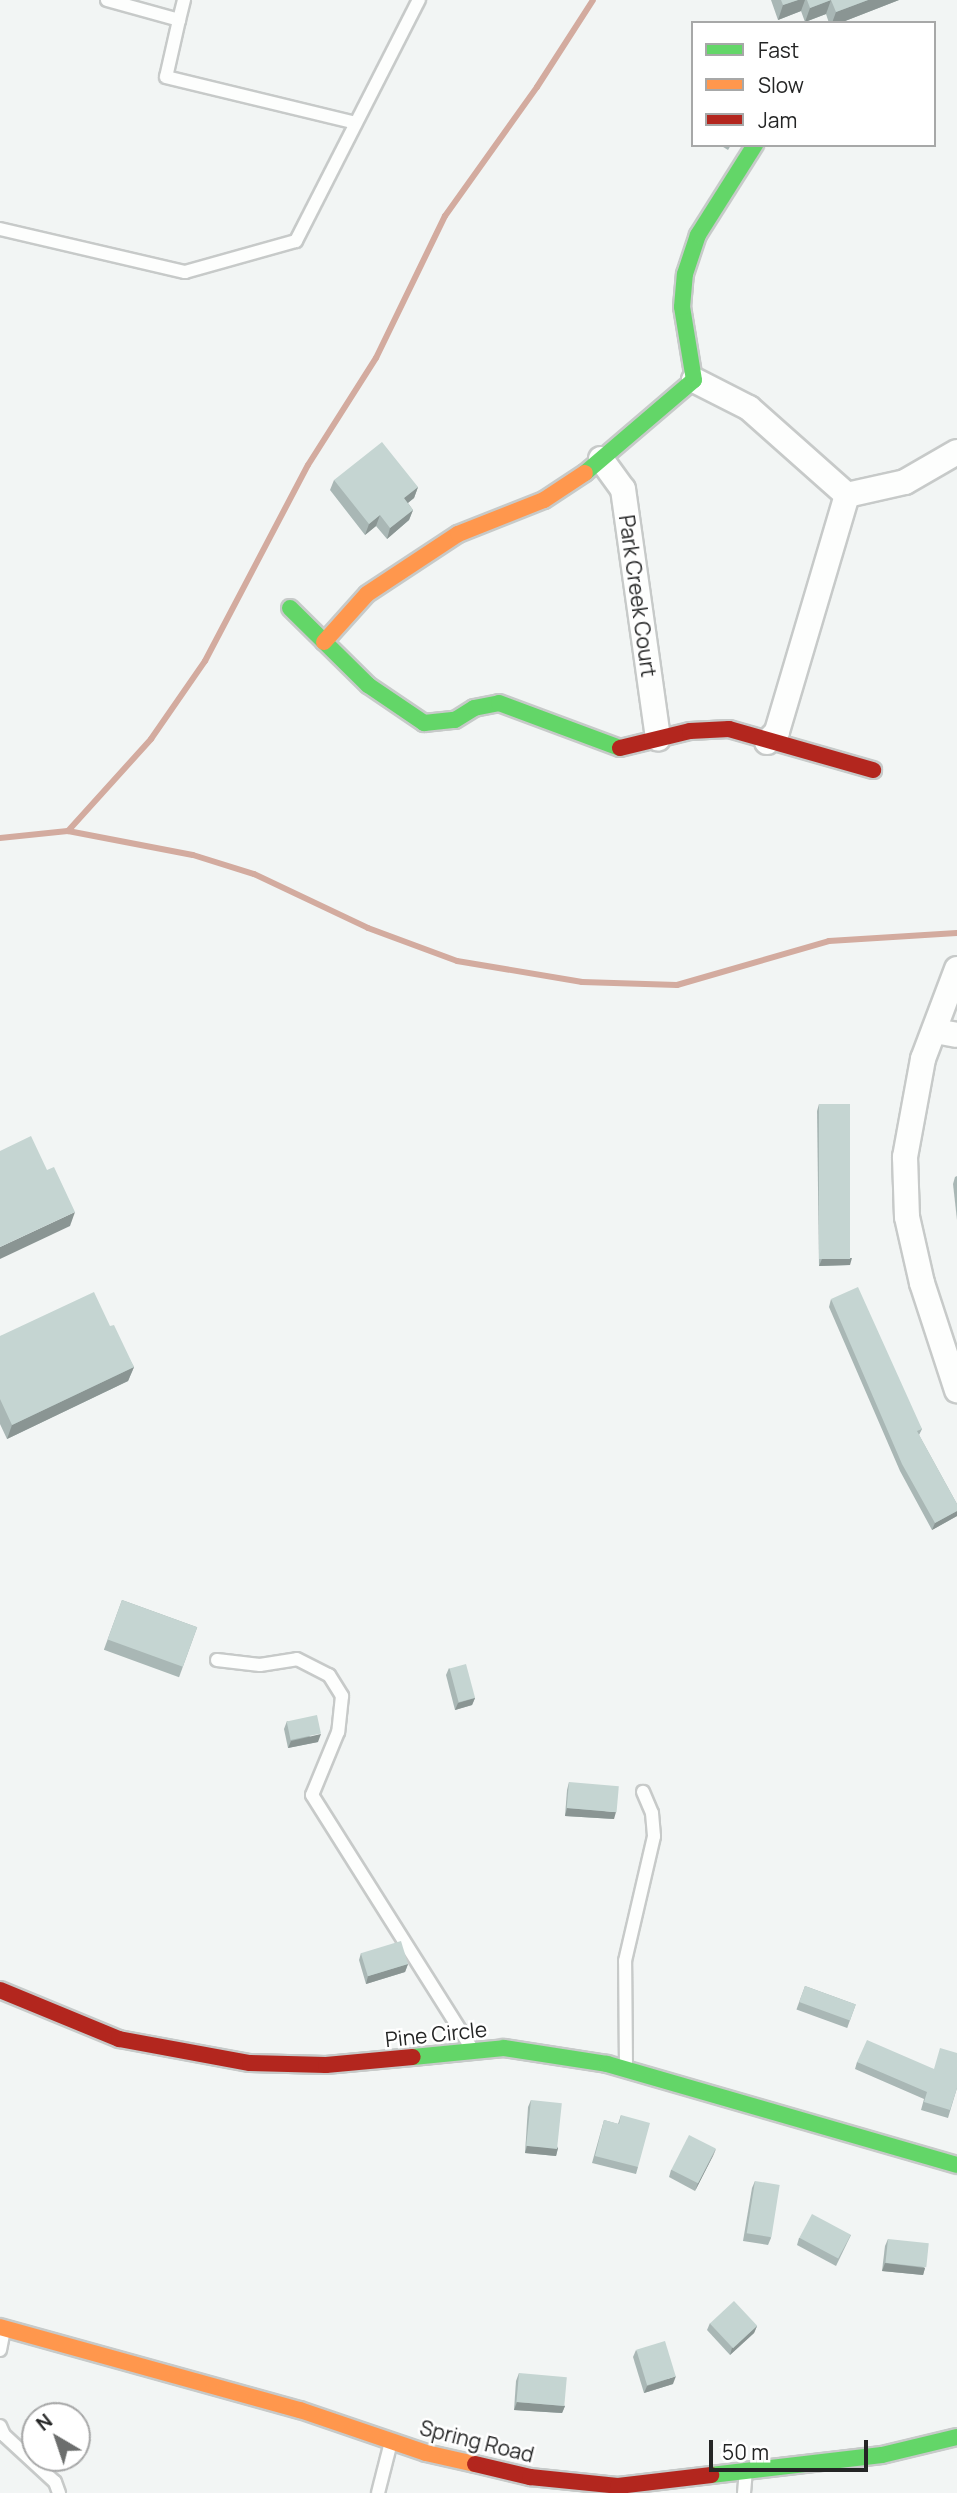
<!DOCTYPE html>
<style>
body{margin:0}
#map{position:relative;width:957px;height:2493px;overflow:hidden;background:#f2f5f4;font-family:Manrope,sans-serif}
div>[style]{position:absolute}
.stream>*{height:6px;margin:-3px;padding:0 3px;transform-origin:3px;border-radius:3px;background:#d3ab9f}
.roads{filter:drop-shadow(2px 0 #c7cac9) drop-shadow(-2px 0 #c7cac9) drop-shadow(0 2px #c7cac9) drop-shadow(0 -2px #c7cac9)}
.lane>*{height:12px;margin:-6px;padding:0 6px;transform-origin:6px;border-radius:6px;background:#fdfefd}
.street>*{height:24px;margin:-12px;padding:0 12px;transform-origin:12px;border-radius:12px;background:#fdfefd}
.fast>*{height:16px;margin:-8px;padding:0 8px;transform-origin:8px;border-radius:8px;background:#63d668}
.slow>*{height:16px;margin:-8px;padding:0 8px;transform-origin:8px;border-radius:8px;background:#ff974d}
.jam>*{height:16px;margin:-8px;padding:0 8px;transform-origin:8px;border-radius:8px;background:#b3261e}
.wall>*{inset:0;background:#a9b7b5;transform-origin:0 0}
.shaded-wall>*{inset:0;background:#8a9593}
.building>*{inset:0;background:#c5d5d2;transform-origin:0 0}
span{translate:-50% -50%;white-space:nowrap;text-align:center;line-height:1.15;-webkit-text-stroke:5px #fff;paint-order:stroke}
.street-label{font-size:21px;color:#242525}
.legend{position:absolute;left:691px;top:21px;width:245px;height:126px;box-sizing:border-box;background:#fff;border:2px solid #a7a8a8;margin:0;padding:9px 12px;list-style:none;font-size:21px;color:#242525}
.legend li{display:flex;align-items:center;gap:14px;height:35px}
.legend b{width:35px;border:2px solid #a7a8a8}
.north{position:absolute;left:21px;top:2402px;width:70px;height:70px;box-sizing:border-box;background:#fff;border:2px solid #a7a8a8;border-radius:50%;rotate:321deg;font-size:19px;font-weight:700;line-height:28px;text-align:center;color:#242525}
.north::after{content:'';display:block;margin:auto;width:24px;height:32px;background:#6c6e6d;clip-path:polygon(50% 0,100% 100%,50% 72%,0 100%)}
.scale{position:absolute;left:709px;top:2440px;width:159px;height:32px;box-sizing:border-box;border:4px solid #242525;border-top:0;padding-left:9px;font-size:21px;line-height:24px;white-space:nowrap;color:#242525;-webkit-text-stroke:5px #fff;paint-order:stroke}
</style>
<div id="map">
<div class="stream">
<i style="left:68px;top:831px;width:124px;rotate:-47.9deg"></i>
<i style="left:151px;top:739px;width:95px;rotate:-55.3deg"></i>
<i style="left:205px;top:661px;width:221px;rotate:-62.3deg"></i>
<i style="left:308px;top:465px;width:127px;rotate:-57.6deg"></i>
<i style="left:376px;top:358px;width:158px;rotate:-64.1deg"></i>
<i style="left:445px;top:216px;width:158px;rotate:-54.5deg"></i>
<i style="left:537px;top:87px;width:103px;rotate:-57.2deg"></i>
<i style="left:0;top:838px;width:68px;rotate:-5.9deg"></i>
<i style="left:68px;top:831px;width:127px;rotate:10.9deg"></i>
<i style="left:193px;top:855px;width:64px;rotate:17.3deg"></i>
<i style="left:254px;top:874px;width:126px;rotate:25.3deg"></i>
<i style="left:368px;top:928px;width:95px;rotate:20.3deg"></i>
<i style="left:457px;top:961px;width:127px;rotate:9.5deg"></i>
<i style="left:582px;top:982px;width:95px;rotate:1.8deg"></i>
<i style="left:677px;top:985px;width:158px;rotate:-16.1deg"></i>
<i style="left:829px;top:941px;width:128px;rotate:-3.6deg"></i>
</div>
<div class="roads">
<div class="lane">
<i style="left:107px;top:0;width:75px;rotate:15.5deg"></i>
<i style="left:179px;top:20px;width:21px;rotate:-76deg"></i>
<i style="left:179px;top:20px;width:58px;rotate:102.8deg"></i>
<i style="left:166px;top:77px;width:195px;rotate:13.6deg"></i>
<i style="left:0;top:229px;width:190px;rotate:13.1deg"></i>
<i style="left:185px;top:272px;width:115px;rotate:-15.6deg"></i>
<i style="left:296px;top:241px;width:271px;rotate:-63deg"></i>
<i style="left:217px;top:1660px;width:43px;rotate:6.6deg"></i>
<i style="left:260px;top:1665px;width:37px;rotate:-9deg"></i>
<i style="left:297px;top:1659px;width:36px;rotate:27deg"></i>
<i style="left:329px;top:1675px;width:25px;rotate:58deg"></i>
<i style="left:342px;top:1696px;width:36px;rotate:96deg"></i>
<i style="left:338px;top:1732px;width:68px;rotate:112.4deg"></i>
<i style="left:312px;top:1795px;width:297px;rotate:57.8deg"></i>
<i style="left:626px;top:2066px;width:105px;rotate:-90.5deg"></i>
<i style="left:625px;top:1961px;width:128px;rotate:-76.9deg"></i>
<i style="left:654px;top:1836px;width:23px;rotate:-95deg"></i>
<i style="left:652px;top:1813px;width:23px;rotate:-113deg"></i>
<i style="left:0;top:2350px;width:21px;rotate:-79deg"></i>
<i style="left:0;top:2426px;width:10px;rotate:66deg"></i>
<i style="left:4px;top:2435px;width:69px;rotate:42.7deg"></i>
<i style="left:55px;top:2482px;width:12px;rotate:70deg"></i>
<i style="left:378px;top:2493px;width:53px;rotate:-75.7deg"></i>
<i style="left:744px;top:2493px;width:21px;rotate:-85deg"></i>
</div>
<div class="street">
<i style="left:694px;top:380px;width:62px;rotate:27deg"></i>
<i style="left:749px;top:408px;width:131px;rotate:41.6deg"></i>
<i style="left:847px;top:495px;width:247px;rotate:106.5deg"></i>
<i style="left:777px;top:732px;width:14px;rotate:135deg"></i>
<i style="left:601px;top:459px;width:37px;rotate:54deg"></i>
<i style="left:623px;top:489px;width:252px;rotate:82deg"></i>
<i style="left:847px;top:495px;width:59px;rotate:-12.6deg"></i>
<i style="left:905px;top:482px;width:60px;rotate:-30deg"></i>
<i style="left:957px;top:969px;width:96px;rotate:110.7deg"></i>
<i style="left:923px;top:1059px;width:100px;rotate:100.4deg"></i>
<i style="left:905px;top:1157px;width:60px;rotate:88.1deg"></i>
<i style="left:907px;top:1217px;width:68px;rotate:77.2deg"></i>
<i style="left:922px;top:1283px;width:113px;rotate:71.9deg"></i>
<i style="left:935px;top:1031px;width:22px;rotate:10deg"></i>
</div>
<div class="fast">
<i style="left:585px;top:473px;width:143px;rotate:-40.5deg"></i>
<i style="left:694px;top:380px;width:74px;rotate:-99.3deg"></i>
<i style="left:682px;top:307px;width:33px;rotate:-85deg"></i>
<i style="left:685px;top:274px;width:41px;rotate:-71.6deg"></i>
<i style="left:698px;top:235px;width:107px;rotate:-57.7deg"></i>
<i style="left:290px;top:608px;width:110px;rotate:44.6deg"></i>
<i style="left:368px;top:685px;width:68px;rotate:34.2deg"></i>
<i style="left:424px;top:723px;width:31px;rotate:-6deg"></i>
<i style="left:455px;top:720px;width:22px;rotate:-32deg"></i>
<i style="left:474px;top:708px;width:25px;rotate:-11deg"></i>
<i style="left:499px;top:703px;width:129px;rotate:20.4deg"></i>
<i style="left:413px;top:2057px;width:91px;rotate:-5.6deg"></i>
<i style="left:504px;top:2048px;width:104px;rotate:8.8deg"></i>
<i style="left:607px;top:2064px;width:364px;rotate:16.1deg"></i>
<i style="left:711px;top:2475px;width:172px;rotate:-6.7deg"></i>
<i style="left:882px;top:2455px;width:77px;rotate:-13.5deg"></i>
</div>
<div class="slow">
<i style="left:324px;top:642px;width:64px;rotate:-48.1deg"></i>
<i style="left:367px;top:594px;width:109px;rotate:-33.4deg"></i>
<i style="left:458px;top:534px;width:92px;rotate:-21.6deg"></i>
<i style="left:544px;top:500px;width:49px;rotate:-33.4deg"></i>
<i style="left:0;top:2327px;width:311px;rotate:15.5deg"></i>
<i style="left:300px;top:2410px;width:133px;rotate:18.8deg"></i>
<i style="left:426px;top:2453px;width:50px;rotate:12.7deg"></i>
</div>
<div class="jam">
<i style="left:620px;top:748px;width:72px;rotate:-13.7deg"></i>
<i style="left:690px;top:731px;width:39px;rotate:-3deg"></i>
<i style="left:729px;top:729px;width:150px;rotate:15.9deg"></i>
<i style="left:0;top:1990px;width:129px;rotate:22.4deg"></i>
<i style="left:119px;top:2039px;width:133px;rotate:10.4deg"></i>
<i style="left:250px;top:2063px;width:76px;rotate:1.5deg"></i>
<i style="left:326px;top:2065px;width:87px;rotate:-5.3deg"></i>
<i style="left:475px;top:2464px;width:57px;rotate:13.3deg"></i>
<i style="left:530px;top:2477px;width:88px;rotate:5.8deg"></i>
<i style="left:618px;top:2486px;width:94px;rotate:-6.7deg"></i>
</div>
</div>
<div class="wall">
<i style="clip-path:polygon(771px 0,899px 0,840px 23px,829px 23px,826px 14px,805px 22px,801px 11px,778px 20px)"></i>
<i style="clip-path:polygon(720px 145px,731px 145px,728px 150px)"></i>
<i style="clip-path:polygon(334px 480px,418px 487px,414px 498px,408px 503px,413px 510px,409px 520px,387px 539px,376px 526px,365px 535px,330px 490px)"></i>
<i style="clip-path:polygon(819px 1104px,850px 1265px,819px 1266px,817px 1111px)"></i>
<i style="clip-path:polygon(957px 1176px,957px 1220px,953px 1184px,955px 1177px)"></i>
<i style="clip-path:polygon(831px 1299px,922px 1429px,919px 1435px,957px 1504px,957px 1516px,932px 1530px,900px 1471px,829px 1307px)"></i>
<i style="clip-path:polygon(110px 1326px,134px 1367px,128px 1381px,7px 1439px,0 1424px,0 1336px)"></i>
<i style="left:122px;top:1600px;width:80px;height:53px;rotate:20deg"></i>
<i style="clip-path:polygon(449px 1668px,475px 1698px,472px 1705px,455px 1710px,446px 1675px)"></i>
<i style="clip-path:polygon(287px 1721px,318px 1742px,288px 1748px,284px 1729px)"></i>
<i style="clip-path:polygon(569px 1782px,614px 1819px,565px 1816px,567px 1790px)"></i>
<i style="clip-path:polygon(361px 1953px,408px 1964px,405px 1972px,366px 1984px,359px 1960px)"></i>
<i style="left:805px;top:1986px;width:54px;height:25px;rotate:20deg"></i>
<i style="clip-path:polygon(857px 2062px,934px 2069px,957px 2088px,948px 2118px,921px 2110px,924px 2099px,855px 2069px)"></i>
<i style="clip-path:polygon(531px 2100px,558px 2148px,556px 2156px,525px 2153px,528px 2107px)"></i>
<i style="clip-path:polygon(621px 2115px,638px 2167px,636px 2174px,592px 2163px,604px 2120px,618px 2124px)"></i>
<i style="clip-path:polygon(716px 2149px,695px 2191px,669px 2177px,671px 2170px)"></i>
<i style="clip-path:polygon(755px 2181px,771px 2238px,768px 2245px,743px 2241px,752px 2188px)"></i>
<i style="clip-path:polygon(851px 2235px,836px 2266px,797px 2245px,799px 2238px)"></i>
<i style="clip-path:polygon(888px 2239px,925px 2268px,923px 2275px,882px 2271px,885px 2246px)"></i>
<i style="clip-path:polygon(710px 2323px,757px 2326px,754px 2333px,730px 2355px,707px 2330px)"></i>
<i style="clip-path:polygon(636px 2350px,673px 2384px,644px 2393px,633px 2357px)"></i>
<i style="clip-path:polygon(519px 2373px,565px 2406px,562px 2413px,514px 2410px,516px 2381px)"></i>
</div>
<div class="shaded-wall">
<i style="clip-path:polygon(798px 0,805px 0,801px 11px,778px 20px,783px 5px)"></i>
<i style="clip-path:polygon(831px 0,826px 14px,805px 22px,810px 8px)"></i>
<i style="clip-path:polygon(868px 0,899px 0,840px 23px,832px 23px,836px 12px)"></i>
<i style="clip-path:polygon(418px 487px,414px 498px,400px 509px,404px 498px)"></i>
<i style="clip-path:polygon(413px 510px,409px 520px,387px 539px,390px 528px)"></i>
<i style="clip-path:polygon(380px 515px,376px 526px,365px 535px,369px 524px)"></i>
<i style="clip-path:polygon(75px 1212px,70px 1226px,0 1259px,0 1247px)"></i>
<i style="clip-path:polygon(852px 1258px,850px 1265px,819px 1266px,822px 1259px)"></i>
<i style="clip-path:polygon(134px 1367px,128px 1381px,7px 1439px,12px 1425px)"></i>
<i style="clip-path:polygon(957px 1511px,957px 1516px,932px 1530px,935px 1523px)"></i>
<i style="clip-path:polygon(475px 1698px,472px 1705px,455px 1710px,458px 1703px)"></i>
<i style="clip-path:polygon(321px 1734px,318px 1742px,288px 1748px,291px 1741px)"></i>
<i style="clip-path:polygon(567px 1808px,616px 1812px,614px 1819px,565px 1816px)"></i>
<i style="clip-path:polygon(408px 1964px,405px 1972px,366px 1984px,368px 1976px)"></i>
<i style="clip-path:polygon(527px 2146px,558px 2148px,556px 2156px,525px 2153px)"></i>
<i style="clip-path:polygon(716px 2149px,713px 2156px,695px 2191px,698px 2183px)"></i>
<i style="clip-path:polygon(885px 2263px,925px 2268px,923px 2275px,882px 2271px)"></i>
<i style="clip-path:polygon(757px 2326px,754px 2333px,730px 2355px,732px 2348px)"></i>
<i style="clip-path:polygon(676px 2376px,673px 2384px,644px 2393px,647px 2386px)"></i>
<i style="clip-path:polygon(517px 2402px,565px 2406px,562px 2413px,514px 2410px)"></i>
</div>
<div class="building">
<i style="clip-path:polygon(781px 0,798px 0,783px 5px)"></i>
<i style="clip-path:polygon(807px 0,868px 0,836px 12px,831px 0,810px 8px)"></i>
<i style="clip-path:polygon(382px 442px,418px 487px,404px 498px,413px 510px,390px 528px,380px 515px,369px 524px,334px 480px)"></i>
<i style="left:819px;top:1104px;width:31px;height:155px"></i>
<i style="clip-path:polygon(31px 1136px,47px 1170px,54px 1167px,75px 1212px,0 1247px,0 1151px)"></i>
<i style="clip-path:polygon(858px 1287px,922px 1429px,917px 1431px,957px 1504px,957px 1511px,935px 1523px,902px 1464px,831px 1299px)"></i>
<i style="clip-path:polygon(94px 1292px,110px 1326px,114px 1325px,134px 1367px,12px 1425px,0 1399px,0 1336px)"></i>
<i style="left:122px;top:1600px;width:80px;height:42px;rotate:20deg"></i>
<i style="left:466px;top:1664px;width:35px;height:17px;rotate:75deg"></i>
<i style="left:317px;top:1715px;width:19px;height:31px;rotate:78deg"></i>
<i style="left:569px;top:1782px;width:50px;height:26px;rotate:5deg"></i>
<i style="left:401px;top:1941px;width:24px;height:42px;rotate:73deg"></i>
<i style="left:805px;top:1986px;width:54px;height:17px;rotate:20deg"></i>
<i style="clip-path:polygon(867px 2040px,934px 2069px,940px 2048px,957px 2053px,957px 2088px,950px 2110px,924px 2102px,927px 2092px,857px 2062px)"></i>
<i style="left:531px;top:2100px;width:31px;height:46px;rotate:6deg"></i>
<i style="clip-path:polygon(621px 2115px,650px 2123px,638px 2167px,595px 2156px,604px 2120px,619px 2124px)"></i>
<i style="left:689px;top:2135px;width:30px;height:39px;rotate:27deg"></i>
<i style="left:755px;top:2181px;width:25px;height:53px;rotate:9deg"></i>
<i style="left:812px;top:2214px;width:44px;height:27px;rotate:28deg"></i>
<i style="left:888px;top:2239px;width:41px;height:24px;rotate:6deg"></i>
<i style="left:734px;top:2301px;width:34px;height:33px;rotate:47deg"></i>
<i style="left:665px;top:2341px;width:37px;height:30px;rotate:73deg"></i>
<i style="left:519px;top:2373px;width:48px;height:29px;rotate:5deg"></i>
</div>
<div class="street-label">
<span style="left:638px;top:596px;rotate:82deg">Park Creek Court</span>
<span style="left:436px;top:2034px;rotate:-6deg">Pine Circle</span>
<span style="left:477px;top:2441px;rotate:14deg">Spring Road</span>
</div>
<ul class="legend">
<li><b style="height:9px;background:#63d668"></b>Fast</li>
<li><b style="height:9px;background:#ff974d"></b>Slow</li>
<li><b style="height:9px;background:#b3261e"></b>Jam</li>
</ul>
<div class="north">N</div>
<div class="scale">50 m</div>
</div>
